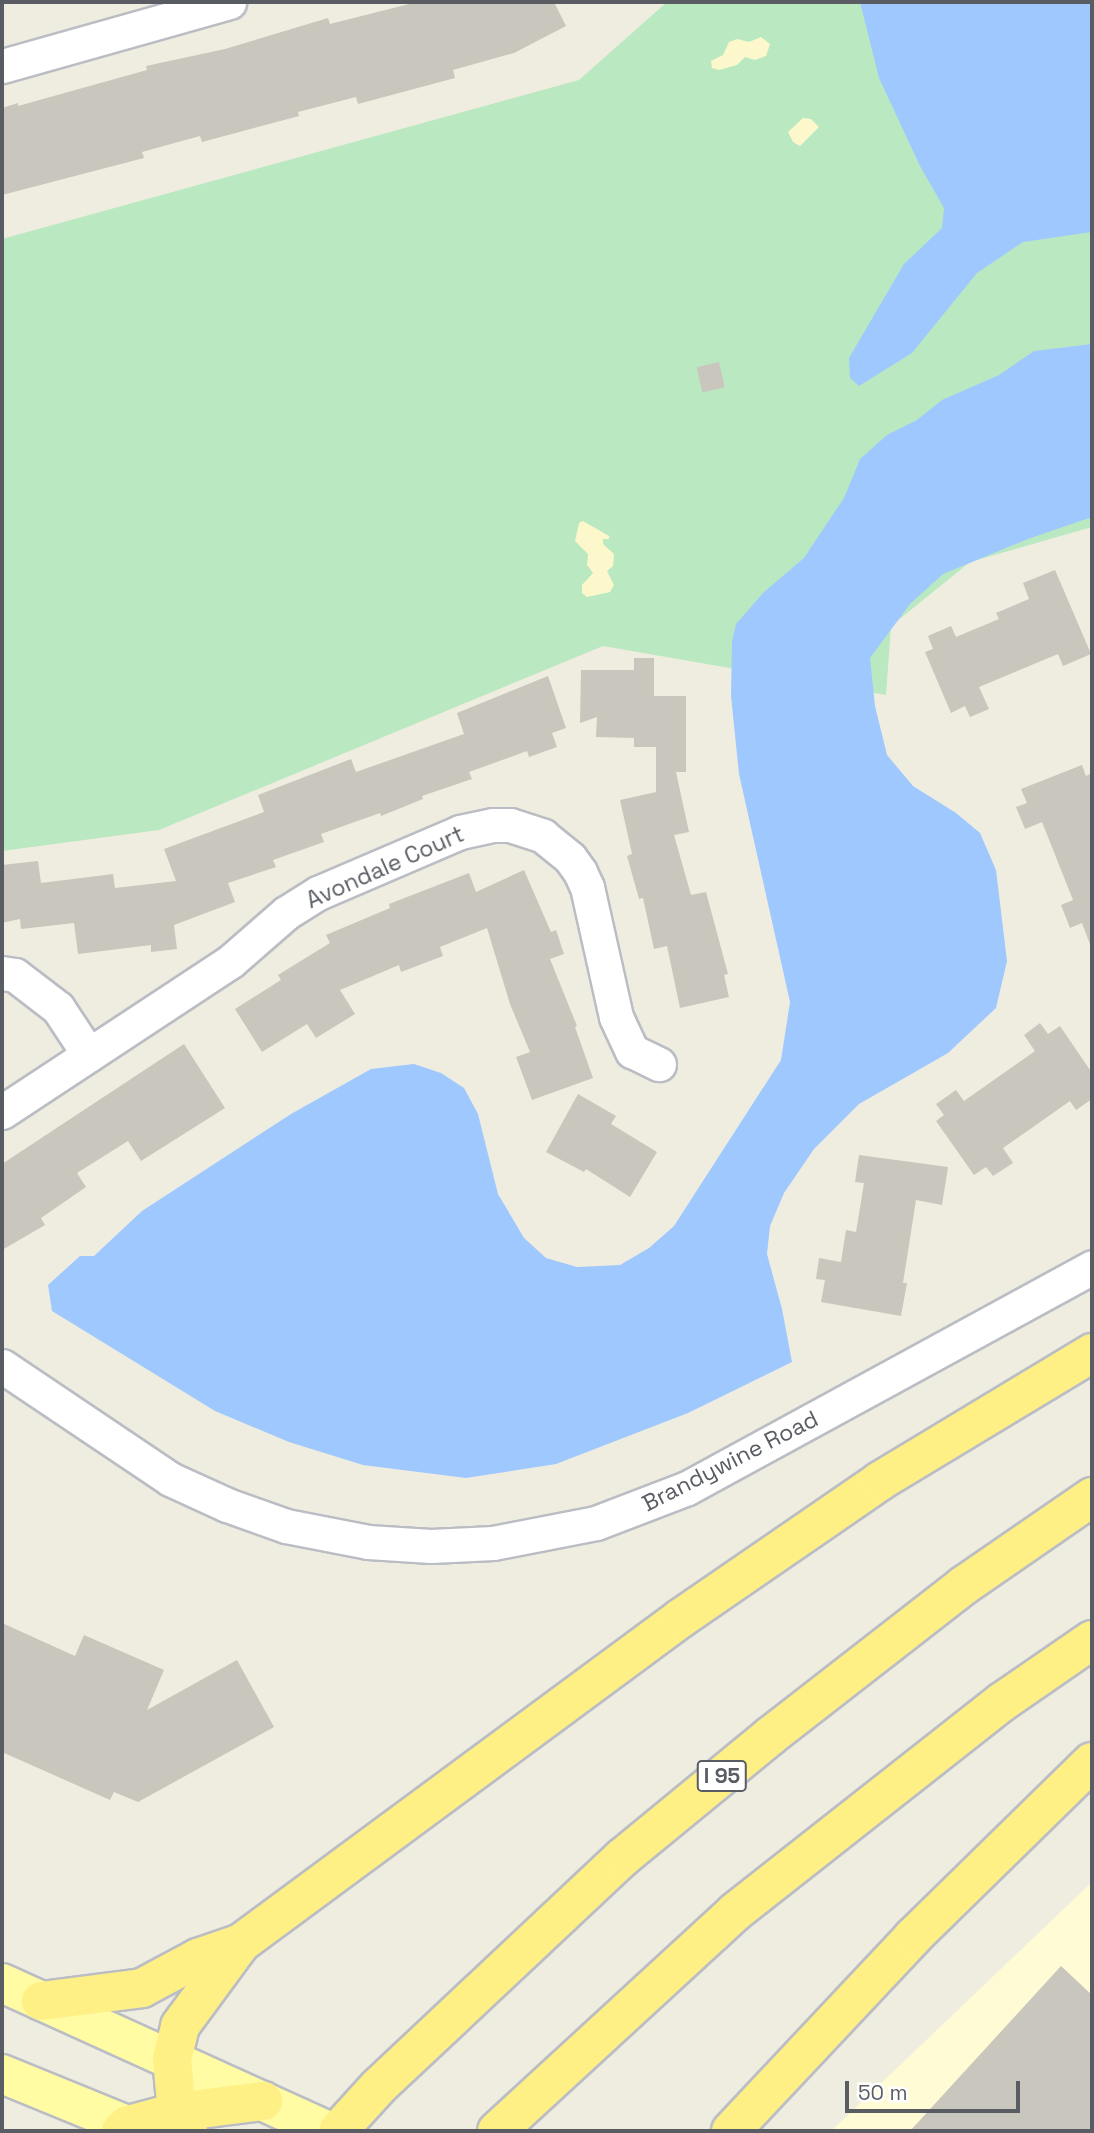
<!DOCTYPE html>
<style>
body{margin:0}
#map{position:relative;width:1094px;height:2133px;overflow:hidden;background:#eeede0;font-family:"Space Grotesk",sans-serif}
div>[style]{position:absolute}
.commercial>*{inset:0;background:#fffbd4}
.green>*{inset:0;background:#bae8c0}
.sand>*{inset:0;background:#fdf8cc}
.water>*{inset:0;background:#9fc8ff}
.building>*{inset:0;background:#c9c6bd;transform-origin:0 0}
.roads{filter:drop-shadow(2px 0 #bbbdc4) drop-shadow(-2px 0 #bbbdc4) drop-shadow(0 2px #bbbdc4) drop-shadow(0 -2px #bbbdc4)}
.minor>*{height:33px;margin:-16.5px;padding:0 16.5px;transform-origin:16.5px;border-radius:16.5px;background:#fff}
.major>*{height:38px;margin:-19px;padding:0 19px;transform-origin:19px;border-radius:19px;background:#fffca4}
.highway>*{height:38px;margin:-19px;padding:0 19px;transform-origin:19px;border-radius:19px;background:#fff086}
span{translate:-50% -50%;white-space:nowrap;text-align:center;line-height:1.15;-webkit-text-stroke:5px #fff;paint-order:stroke}
.shield-label span{padding:2px 5px;background:#fff;border:2px solid;border-radius:5px;-webkit-text-stroke-width:0}
.shield-label{font-size:21px;color:#595c63;font-weight:700}
.street-label{font-size:23px;color:#595c63}
.frame{position:absolute;inset:0;border:4px solid #595c63;pointer-events:none}
.scale{position:absolute;left:845px;top:2081px;width:175px;height:32px;box-sizing:border-box;border:4px solid #595c63;border-top:0;padding-left:9px;font-size:21px;line-height:24px;white-space:nowrap;color:#595c63;-webkit-text-stroke:5px #fff;paint-order:stroke}
</style>
<div id="map">
<div class="commercial">
<i style="clip-path:polygon(1092px 1882px,1092px 2131px,831px 2131px)"></i>
</div>
<div class="green">
<i style="clip-path:polygon(667px 2px,1092px 2px,1092px 527px,970px 562px,891px 626px,886px 695px,603px 646px,159px 830px,2px 851px,2px 239px,579px 80px)"></i>
</div>
<div class="sand">
<i style="clip-path:polygon(761px 37px,770px 44px,766px 56px,755px 60px,745px 57px,737px 65px,719px 70px,712px 68px,711px 61px,723px 55px,729px 42px,737px 39px,749px 42px)"></i>
<i style="clip-path:polygon(803px 118px,811px 119px,819px 127px,800px 146px,793px 142px,788px 132px)"></i>
<i style="clip-path:polygon(583px 521px,609px 536px,609px 539px,603px 539px,603px 544px,614px 554px,613px 566px,607px 571px,614px 585px,610px 592px,587px 597px,582px 593px,582px 585px,593px 573px,587px 565px,588px 554px,575px 541px,579px 523px)"></i>
</div>
<div class="water">
<i style="clip-path:polygon(860px 2px,1092px 2px,1092px 232px,1023px 242px,977px 273px,912px 353px,859px 386px,850px 378px,849px 358px,904px 264px,942px 228px,944px 208px,920px 166px,879px 78px)"></i>
<i style="clip-path:polygon(1092px 344px,1092px 517px,1028px 539px,943px 574px,910px 604px,870px 658px,875px 706px,887px 755px,913px 786px,956px 813px,980px 833px,996px 870px,1007px 961px,996px 1008px,948px 1053px,859px 1104px,814px 1149px,784px 1193px,770px 1226px,767px 1254px,782px 1309px,792px 1362px,688px 1413px,556px 1464px,466px 1478px,363px 1465px,289px 1442px,215px 1411px,52px 1311px,48px 1285px,80px 1256px,94px 1256px,142px 1211px,291px 1114px,371px 1069px,414px 1064px,441px 1073px,464px 1088px,478px 1114px,498px 1194px,524px 1238px,546px 1258px,577px 1267px,620px 1265px,649px 1248px,674px 1226px,781px 1060px,790px 1002px,739px 774px,731px 696px,732px 641px,736px 624px,764px 592px,804px 558px,844px 498px,860px 459px,887px 435px,917px 420px,942px 400px,999px 375px,1034px 351px)"></i>
</div>
<div class="building">
<i style="clip-path:polygon(417px 2px,554px 2px,566px 26px,514px 53px,453px 70px,455px 78px,358px 104px,356px 97px,298px 112px,299px 116px,202px 142px,200px 136px,142px 152px,144px 158px,2px 195px,2px 108px,18px 103px,18px 106px,147px 70px,146px 66px,225px 49px,328px 18px,330px 24px)"></i>
<i style="left:719px;top:362px;width:26px;height:23px;rotate:77deg"></i>
<i style="clip-path:polygon(1055px 570px,1091px 654px,1063px 666px,1058px 654px,979px 687px,989px 709px,970px 717px,965px 706px,951px 713px,925px 652px,933px 649px,928px 636px,951px 626px,956px 637px,999px 619px,996px 613px,1029px 599px,1023px 583px)"></i>
<i style="clip-path:polygon(634px 658px,654px 658px,654px 696px,686px 696px,686px 772px,676px 772px,689px 832px,674px 835px,691px 895px,706px 892px,728px 974px,724px 975px,729px 997px,680px 1008px,667px 946px,654px 949px,643px 898px,639px 899px,627px 856px,632px 854px,620px 800px,656px 792px,656px 747px,634px 747px,634px 738px,596px 737px,597px 717px,580px 723px,581px 670px,634px 670px)"></i>
<i style="clip-path:polygon(548px 676px,566px 728px,552px 733px,557px 747px,529px 757px,527px 751px,469px 772px,472px 779px,422px 796px,423px 799px,381px 816px,380px 813px,321px 834px,324px 842px,273px 860px,276px 867px,228px 883px,235px 902px,174px 925px,177px 949px,151px 952px,151px 945px,78px 954px,74px 923px,21px 929px,20px 919px,2px 923px,2px 865px,38px 861px,41px 883px,113px 874px,115px 888px,176px 881px,164px 849px,264px 812px,258px 795px,351px 759px,356px 772px,464px 734px,457px 713px)"></i>
<i style="clip-path:polygon(1082px 765px,1086px 776px,1092px 773px,1091px 947px,1082px 923px,1070px 928px,1061px 905px,1073px 900px,1042px 822px,1025px 829px,1016px 807px,1027px 803px,1021px 789px)"></i>
<i style="clip-path:polygon(524px 870px,551px 932px,556px 930px,564px 954px,550px 959px,577px 1026px,575px 1027px,593px 1078px,532px 1100px,516px 1057px,530px 1052px,510px 1004px,487px 928px,440px 947px,443px 956px,401px 972px,399px 965px,340px 990px,355px 1014px,316px 1038px,307px 1024px,262px 1052px,235px 1009px,281px 980px,278px 975px,330px 943px,326px 935px,390px 908px,389px 904px,469px 873px,476px 892px)"></i>
<i style="clip-path:polygon(1040px 1023px,1048px 1034px,1060px 1026px,1092px 1073px,1092px 1099px,1076px 1110px,1070px 1101px,1003px 1148px,1013px 1163px,993px 1176px,986px 1167px,974px 1175px,936px 1121px,944px 1115px,936px 1104px,956px 1090px,964px 1101px,1035px 1051px,1024px 1035px)"></i>
<i style="clip-path:polygon(184px 1044px,225px 1108px,141px 1161px,128px 1141px,77px 1173px,86px 1187px,41px 1218px,45px 1225px,2px 1250px,2px 1164px)"></i>
<i style="clip-path:polygon(578px 1094px,616px 1116px,611px 1124px,657px 1152px,630px 1197px,586px 1169px,584px 1172px,546px 1152px)"></i>
<i style="clip-path:polygon(859px 1155px,948px 1167px,942px 1205px,916px 1200px,903px 1283px,907px 1283px,901px 1316px,821px 1302px,825px 1280px,816px 1279px,819px 1258px,841px 1262px,846px 1230px,856px 1232px,864px 1183px,855px 1182px)"></i>
<i style="clip-path:polygon(2px 1623px,75px 1656px,84px 1635px,164px 1670px,147px 1710px,237px 1660px,274px 1727px,138px 1802px,114px 1792px,110px 1800px,2px 1752px)"></i>
<i style="clip-path:polygon(1061px 1966px,1092px 1995px,1092px 2131px,910px 2131px)"></i>
</div>
<div class="roads">
<div class="minor">
<i style="left:2px;top:66px;width:236px;rotate:-15.7deg"></i>
<i style="left:2px;top:973px;width:13px;rotate:9deg"></i>
<i style="left:15px;top:975px;width:54px;rotate:37.5deg"></i>
<i style="left:58px;top:1008px;width:56px;rotate:56.6deg"></i>
<i style="left:2px;top:1112px;width:274px;rotate:-33.4deg"></i>
<i style="left:231px;top:961px;width:73px;rotate:-41.1deg"></i>
<i style="left:286px;top:913px;width:38px;rotate:-32deg"></i>
<i style="left:318px;top:893px;width:155px;rotate:-23.2deg"></i>
<i style="left:460px;top:832px;width:34px;rotate:-12deg"></i>
<i style="left:493px;top:825px;width:17px"></i>
<i style="left:510px;top:825px;width:35px;rotate:18deg"></i>
<i style="left:543px;top:836px;width:35px;rotate:39deg"></i>
<i style="left:570px;top:858px;width:17px;rotate:54deg"></i>
<i style="left:580px;top:872px;width:17px;rotate:65deg"></i>
<i style="left:587px;top:887px;width:133px;rotate:77.4deg"></i>
<i style="left:616px;top:1017px;width:38px;rotate:65deg"></i>
<i style="left:632px;top:1051px;width:30px;rotate:26deg"></i>
<i style="left:2px;top:1366px;width:202px;rotate:33.9deg"></i>
<i style="left:170px;top:1479px;width:63px;rotate:24.5deg"></i>
<i style="left:227px;top:1505px;width:63px;rotate:19.6deg"></i>
<i style="left:286px;top:1526px;width:84px;rotate:11deg"></i>
<i style="left:368px;top:1542px;width:63px;rotate:3.6deg"></i>
<i style="left:431px;top:1546px;width:62px;rotate:-2.8deg"></i>
<i style="left:493px;top:1543px;width:105px;rotate:-11deg"></i>
<i style="left:596px;top:1523px;width:97px;rotate:-21deg"></i>
<i style="left:687px;top:1488px;width:461px;rotate:-28.6deg"></i>
</div>
<div class="major">
<i style="left:2px;top:1983px;width:358px;rotate:24.4deg"></i>
<i style="left:2px;top:2074px;width:151px;rotate:22.2deg"></i>
</div>
<div class="highway">
<i style="left:41px;top:2001px;width:102px;rotate:-7.3deg"></i>
<i style="left:142px;top:1988px;width:64px;rotate:-28.2deg"></i>
<i style="left:198px;top:1958px;width:46px;rotate:-19.2deg"></i>
<i style="left:121px;top:2131px;width:9px;rotate:-41deg"></i>
<i style="left:128px;top:2125px;width:51px;rotate:-14.9deg"></i>
<i style="left:177px;top:2112px;width:87px;rotate:-7.3deg"></i>
<i style="left:188px;top:2131px;width:22px;rotate:-120deg"></i>
<i style="left:177px;top:2112px;width:53px;rotate:-95.4deg"></i>
<i style="left:172px;top:2059px;width:34px;rotate:-76deg"></i>
<i style="left:180px;top:2026px;width:103px;rotate:-53.7deg"></i>
<i style="left:241px;top:1943px;width:547px;rotate:-36.45deg"></i>
<i style="left:681px;top:1618px;width:242px;rotate:-34.5deg"></i>
<i style="left:880px;top:1481px;width:248px;rotate:-31.1deg"></i>
<i style="left:338px;top:2131px;width:59px;rotate:-47.7deg"></i>
<i style="left:378px;top:2087px;width:336px;rotate:-43.2deg"></i>
<i style="left:623px;top:1857px;width:189px;rotate:-39.4deg"></i>
<i style="left:769px;top:1737px;width:246px;rotate:-37.9deg"></i>
<i style="left:963px;top:1586px;width:157px;rotate:-34.6deg"></i>
<i style="left:497px;top:2131px;width:323px;rotate:-42.6deg"></i>
<i style="left:735px;top:1912px;width:340px;rotate:-38.2deg"></i>
<i style="left:1002px;top:1702px;width:109px;rotate:-34.6deg"></i>
<i style="left:731px;top:2131px;width:266px;rotate:-46.8deg"></i>
<i style="left:913px;top:1937px;width:250px;rotate:-44.4deg"></i>
</div>
</div>
<div class="shield-label">
<span style="left:722px;top:1776px">I 95</span>
</div>
<div class="street-label">
<span style="left:385px;top:867px;rotate:-24deg">Avondale Court</span>
<span style="left:730px;top:1461px;rotate:-27deg">Brandywine Road</span>
</div>
<div class="frame"></div>
<div class="scale">50 m</div>
</div>
